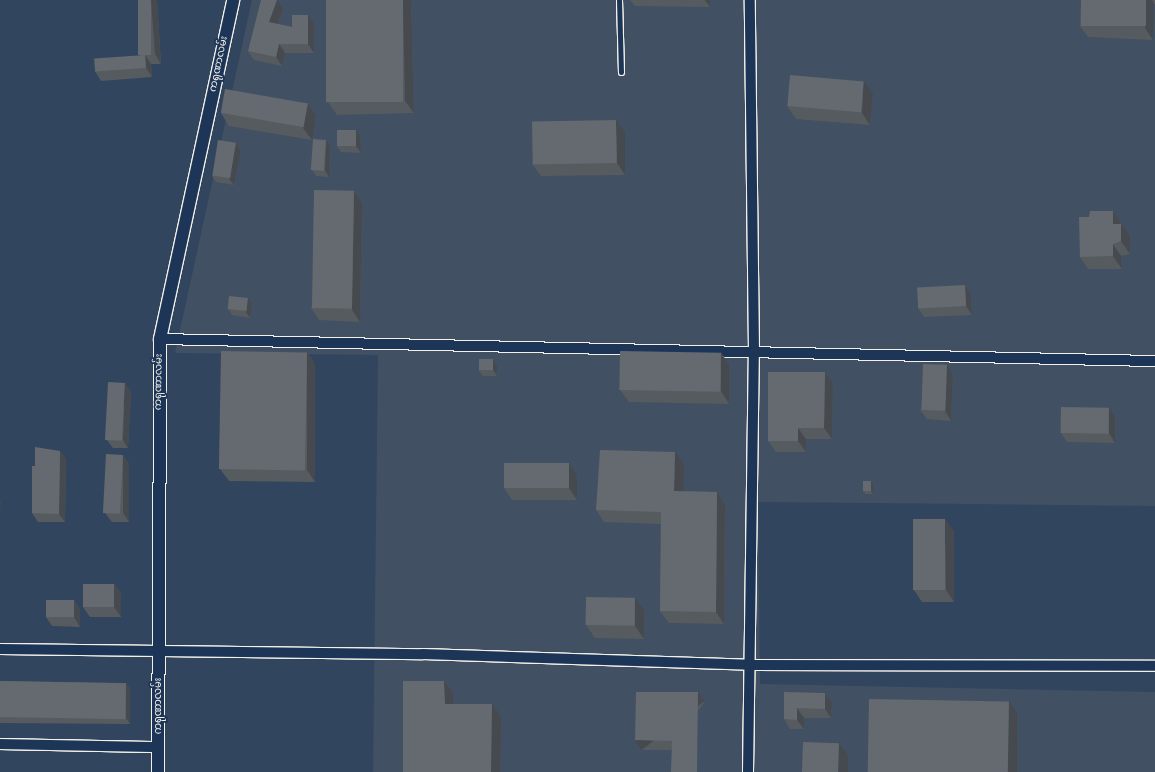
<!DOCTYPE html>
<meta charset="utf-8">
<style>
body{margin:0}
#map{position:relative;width:1155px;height:772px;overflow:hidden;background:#32455e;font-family:Pangolin,"Noto Sans Myanmar",sans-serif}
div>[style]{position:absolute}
.built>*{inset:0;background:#415063}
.roads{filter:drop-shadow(1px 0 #f4f1e8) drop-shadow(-1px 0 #f4f1e8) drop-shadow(0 1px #f4f1e8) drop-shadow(0 -1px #f4f1e8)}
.service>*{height:5px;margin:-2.5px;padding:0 2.5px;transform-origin:2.5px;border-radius:2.5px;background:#1d3557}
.minor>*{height:10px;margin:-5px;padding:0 5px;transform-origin:5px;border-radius:5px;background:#1d3557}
.tertiary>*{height:12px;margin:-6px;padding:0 6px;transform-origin:6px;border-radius:6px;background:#1d3557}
.wall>*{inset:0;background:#565b5f}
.shaded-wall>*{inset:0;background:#464a4e;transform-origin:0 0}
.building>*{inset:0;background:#646a6f;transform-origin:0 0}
span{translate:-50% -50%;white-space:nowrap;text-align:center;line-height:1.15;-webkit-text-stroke:3.5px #1d3557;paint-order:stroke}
.street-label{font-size:10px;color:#f4f1e8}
</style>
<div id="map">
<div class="built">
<i style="clip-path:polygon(252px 0,1155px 0,1155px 506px,758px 502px,760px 684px,1155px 692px,1155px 772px,373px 772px,378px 355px,175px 353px)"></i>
</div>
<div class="roads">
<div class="service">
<i style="left:619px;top:0;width:72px;rotate:88.4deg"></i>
</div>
<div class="minor">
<i style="left:160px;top:339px;width:995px;rotate:1.27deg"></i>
<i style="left:0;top:649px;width:423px;rotate:0.7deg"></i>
<i style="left:423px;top:654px;width:327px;rotate:1.9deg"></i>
<i style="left:750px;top:665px;width:405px;rotate:0.1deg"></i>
<i style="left:0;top:744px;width:159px;rotate:1.1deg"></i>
<i style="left:748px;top:772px;width:422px;rotate:-89.2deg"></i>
<i style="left:754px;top:350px;width:350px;rotate:-90.7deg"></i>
</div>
<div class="tertiary">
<i style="left:158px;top:772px;width:433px;rotate:-89.7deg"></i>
<i style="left:160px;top:339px;width:347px;rotate:-77.8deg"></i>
</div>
</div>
<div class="wall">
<i style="clip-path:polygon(138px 0,157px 0,161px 64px,151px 64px,152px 77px,101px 81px,95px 71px,142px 55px)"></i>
<i style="clip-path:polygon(411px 0,414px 113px,337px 115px,328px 102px)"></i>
<i style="clip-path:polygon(630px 0,710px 0,710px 7px,635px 6px)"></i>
<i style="clip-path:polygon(1081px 0,1155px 0,1155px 4px,1154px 4px,1153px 40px,1088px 37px,1080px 26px)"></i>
<i style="clip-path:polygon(283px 9px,278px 24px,292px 27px,314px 24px,314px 53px,285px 53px,282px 66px,254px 60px,248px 51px)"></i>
<i style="clip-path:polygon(873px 94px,870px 125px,796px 119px,787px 106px)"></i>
<i style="clip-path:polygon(308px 103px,316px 116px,312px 140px,229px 126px,221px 113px)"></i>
<i style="clip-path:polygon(625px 132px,625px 175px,541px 176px,532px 164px)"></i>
<i style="clip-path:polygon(360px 136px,361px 153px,341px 152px,337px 146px)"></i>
<i style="clip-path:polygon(326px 140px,330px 146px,329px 177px,316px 176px,312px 170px)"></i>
<i style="clip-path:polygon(236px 143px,241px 150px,234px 185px,216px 182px,212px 176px)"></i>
<i style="clip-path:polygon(354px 191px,362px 203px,360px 322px,319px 320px,311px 308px)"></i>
<i style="clip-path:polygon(1113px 211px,1130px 236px,1130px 254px,1121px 256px,1122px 269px,1088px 269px,1080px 257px,1089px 217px)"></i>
<i style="clip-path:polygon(965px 285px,971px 295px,972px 315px,924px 317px,918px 308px)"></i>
<i style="clip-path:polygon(252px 304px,250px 318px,232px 315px,228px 309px)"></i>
<i style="clip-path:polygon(307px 352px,315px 364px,315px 482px,229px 481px,220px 469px)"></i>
<i style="clip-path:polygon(729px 365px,729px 404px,629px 402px,620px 390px)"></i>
<i style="clip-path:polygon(497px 366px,497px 376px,483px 376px,478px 370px)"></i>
<i style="clip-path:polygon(825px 372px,833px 383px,832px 439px,806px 439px,806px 452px,776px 452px,768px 441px)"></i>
<i style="clip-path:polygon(953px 375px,951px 421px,927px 419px,920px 410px)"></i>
<i style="clip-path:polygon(131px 391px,128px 448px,113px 448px,107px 440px)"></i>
<i style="clip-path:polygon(1115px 417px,1115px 443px,1067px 442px,1061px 433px)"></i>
<i style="clip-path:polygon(60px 451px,66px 459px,65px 522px,38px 522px,32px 513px,35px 466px)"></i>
<i style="clip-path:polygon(675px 452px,684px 464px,683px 491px,717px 492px,725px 504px,724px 624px,669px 623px,660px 611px,661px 524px,604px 522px,596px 510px)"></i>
<i style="clip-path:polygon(123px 455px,129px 464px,129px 522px,112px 522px,105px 513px)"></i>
<i style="clip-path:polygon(577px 475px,577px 500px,512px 500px,504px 488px)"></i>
<i style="clip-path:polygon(873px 484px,873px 494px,865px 494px,863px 491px)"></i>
<i style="clip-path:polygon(954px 531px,954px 602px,922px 602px,914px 590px)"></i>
<i style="clip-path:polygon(114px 584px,121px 593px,121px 617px,90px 617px,83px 607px)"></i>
<i style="clip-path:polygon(74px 600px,80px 610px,80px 627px,52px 626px,46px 617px)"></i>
<i style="clip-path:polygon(644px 610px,644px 639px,595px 638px,586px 625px)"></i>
<i style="clip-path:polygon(0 681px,126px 683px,130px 689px,130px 724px,0 723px)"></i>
<i style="clip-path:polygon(698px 692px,705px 701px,671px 750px,642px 750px,635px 740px)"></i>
<i style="clip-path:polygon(784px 692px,832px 703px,831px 718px,804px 718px,804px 729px,790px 729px,784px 719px)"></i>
</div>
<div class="shaded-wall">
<i style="clip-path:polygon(151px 0,157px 0,161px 64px,155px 54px)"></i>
<i style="clip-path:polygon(277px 0,283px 9px,275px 31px,269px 22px)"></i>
<i style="clip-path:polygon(403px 0,411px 0,414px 113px,405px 101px)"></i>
<i style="clip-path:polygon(705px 0,710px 0,710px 7px)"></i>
<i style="clip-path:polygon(1146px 0,1152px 0,1154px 4px,1153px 40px,1145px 28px)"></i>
<i style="clip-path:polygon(308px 15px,314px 24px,314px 53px,308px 44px)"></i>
<i style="clip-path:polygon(279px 44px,285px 53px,282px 66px,276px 57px)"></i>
<i style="clip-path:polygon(145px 55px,151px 64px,152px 77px,146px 68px)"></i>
<i style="clip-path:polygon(864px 81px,873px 94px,870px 125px,862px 113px)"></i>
<i style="clip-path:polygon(308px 103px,316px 116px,312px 140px,303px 128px)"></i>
<i style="clip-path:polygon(616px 120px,625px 132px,625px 175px,617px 163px)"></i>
<i style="clip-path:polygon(356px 130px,360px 136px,361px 153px,356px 146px)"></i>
<i style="clip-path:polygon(326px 140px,330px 146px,329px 177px,325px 171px)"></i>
<i style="clip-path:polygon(236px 143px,241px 150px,234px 185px,229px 179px)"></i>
<i style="clip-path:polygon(354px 191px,362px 203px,360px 322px,352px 310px)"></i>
<i style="clip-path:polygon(1113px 211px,1130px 236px,1130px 254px,1121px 241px,1113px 224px)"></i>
<i style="clip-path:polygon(1113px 244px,1121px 256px,1122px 269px,1113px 256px)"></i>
<i style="clip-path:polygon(965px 285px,971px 295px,972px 315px,966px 306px)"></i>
<i style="clip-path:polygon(248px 298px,252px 304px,250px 318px,246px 312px)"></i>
<i style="clip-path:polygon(307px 352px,315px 364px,315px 482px,307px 470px)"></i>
<i style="clip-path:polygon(721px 352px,729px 365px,729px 404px,721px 391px)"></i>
<i style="clip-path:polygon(493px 359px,497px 366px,497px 376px,493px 370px)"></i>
<i style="clip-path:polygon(947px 365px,953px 375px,951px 421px,945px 411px)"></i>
<i style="clip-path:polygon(825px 372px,833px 383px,832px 439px,824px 428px)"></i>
<i style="clip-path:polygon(125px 383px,131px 391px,128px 448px,123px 440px)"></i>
<i style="clip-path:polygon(1109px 408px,1115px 417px,1115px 443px,1109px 433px)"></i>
<i style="clip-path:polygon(798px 428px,806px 439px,806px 452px,798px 441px)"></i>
<i style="clip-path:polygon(60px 451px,66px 459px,65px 522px,59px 514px)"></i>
<i style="clip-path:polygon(675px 452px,684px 464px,683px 503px,674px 491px)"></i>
<i style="clip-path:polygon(123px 455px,129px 464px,129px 522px,123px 513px)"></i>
<i style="clip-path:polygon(569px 463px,577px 475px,577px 500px,569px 488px)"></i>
<i style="clip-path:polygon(871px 481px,873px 484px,873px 494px,871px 491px)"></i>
<i style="clip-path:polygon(717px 492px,725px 504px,724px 624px,716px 612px)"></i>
<i style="clip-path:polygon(0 500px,1px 502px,0 512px)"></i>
<i style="clip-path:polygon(945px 519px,954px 531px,954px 602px,946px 590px)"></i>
<i style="clip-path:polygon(114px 584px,121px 593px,121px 617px,114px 607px)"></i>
<i style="clip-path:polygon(635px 598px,644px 610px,644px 639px,635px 626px)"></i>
<i style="clip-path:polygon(74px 600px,80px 610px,80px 627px,74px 617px)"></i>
<i style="clip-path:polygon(444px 681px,453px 693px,453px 716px,445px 704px)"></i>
<i style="clip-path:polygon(126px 683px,130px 689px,130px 724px,126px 718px)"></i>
<i style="left:698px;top:692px;width:11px;height:80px;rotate:52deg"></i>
<i style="clip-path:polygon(825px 693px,832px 703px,831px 718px,825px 709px)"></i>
<i style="clip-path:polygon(1009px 701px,1017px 713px,1017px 772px,1008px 772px)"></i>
<i style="clip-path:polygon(492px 704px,501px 717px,500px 772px,491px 772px)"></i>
<i style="clip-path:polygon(797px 708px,804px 718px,804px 729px,797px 720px)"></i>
<i style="clip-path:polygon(839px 743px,848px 755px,848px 772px,839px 772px)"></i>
</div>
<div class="building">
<i style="left:138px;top:0;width:13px;height:55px"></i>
<i style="clip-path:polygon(261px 0,277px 0,269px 22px,292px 27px,292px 15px,308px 15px,308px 44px,279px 44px,276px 57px,248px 51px)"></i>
<i style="left:326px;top:0;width:77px;height:102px"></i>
<i style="left:1081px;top:0;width:65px;height:26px"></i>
<i style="left:145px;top:55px;width:13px;height:51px;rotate:86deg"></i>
<i style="left:790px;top:75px;width:74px;height:31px;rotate:5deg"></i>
<i style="left:225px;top:89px;width:84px;height:24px;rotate:10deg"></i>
<i style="left:616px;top:120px;width:43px;height:84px;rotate:89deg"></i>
<i style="left:337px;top:130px;width:19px;height:16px"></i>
<i style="left:313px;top:139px;width:13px;height:31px;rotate:4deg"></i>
<i style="left:218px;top:140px;width:18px;height:36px;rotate:9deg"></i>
<i style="left:314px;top:190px;width:40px;height:118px;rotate:1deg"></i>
<i style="clip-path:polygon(1090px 211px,1113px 211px,1113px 224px,1121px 224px,1121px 241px,1113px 244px,1113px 256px,1080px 257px,1079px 217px,1089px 217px)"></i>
<i style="left:965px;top:285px;width:21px;height:48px;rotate:87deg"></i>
<i style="left:229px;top:296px;width:19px;height:13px;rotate:6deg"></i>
<i style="left:221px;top:351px;width:86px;height:118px;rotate:1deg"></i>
<i style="left:620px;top:351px;width:101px;height:39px;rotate:1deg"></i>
<i style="left:479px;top:359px;width:14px;height:11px"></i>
<i style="left:923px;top:364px;width:24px;height:46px;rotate:2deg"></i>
<i style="clip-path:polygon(768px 372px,825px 372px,824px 428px,798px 428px,798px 441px,768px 441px)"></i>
<i style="left:108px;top:382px;width:17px;height:58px;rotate:3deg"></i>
<i style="left:1061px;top:407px;width:48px;height:26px;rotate:1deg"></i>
<i style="clip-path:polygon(35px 447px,60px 451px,59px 514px,32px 513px,32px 466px,35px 466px)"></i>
<i style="clip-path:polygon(600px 450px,675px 452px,674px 491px,717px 492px,716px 612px,660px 611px,661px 512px,596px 510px)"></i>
<i style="left:106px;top:454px;width:17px;height:59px;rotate:3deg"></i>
<i style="left:504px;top:463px;width:65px;height:25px"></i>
<i style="left:863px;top:481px;width:8px;height:10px"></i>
<i style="left:913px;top:519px;width:32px;height:71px"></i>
<i style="left:83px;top:584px;width:31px;height:23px"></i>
<i style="left:586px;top:597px;width:49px;height:28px;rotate:1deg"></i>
<i style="left:46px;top:600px;width:28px;height:17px"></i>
<i style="left:0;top:681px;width:126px;height:36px;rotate:1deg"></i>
<i style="clip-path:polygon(403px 681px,444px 681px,445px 704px,492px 704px,491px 772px,403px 772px)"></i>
<i style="clip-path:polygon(636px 692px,698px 692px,697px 772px,671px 772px,672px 741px,635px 740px)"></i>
<i style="clip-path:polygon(784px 692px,825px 693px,825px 709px,797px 708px,797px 720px,784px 719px)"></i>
<i style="left:869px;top:699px;width:140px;height:73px;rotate:1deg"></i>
<i style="left:803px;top:742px;width:36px;height:30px;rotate:2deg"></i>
</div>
<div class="street-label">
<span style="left:219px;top:64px;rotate:-78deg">ကရုဏာလမ်း</span>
<span style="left:159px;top:382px;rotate:-89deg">ကရုဏာလမ်း</span>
<span style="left:159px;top:706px;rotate:-90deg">ကရုဏာလမ်း</span>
</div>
</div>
